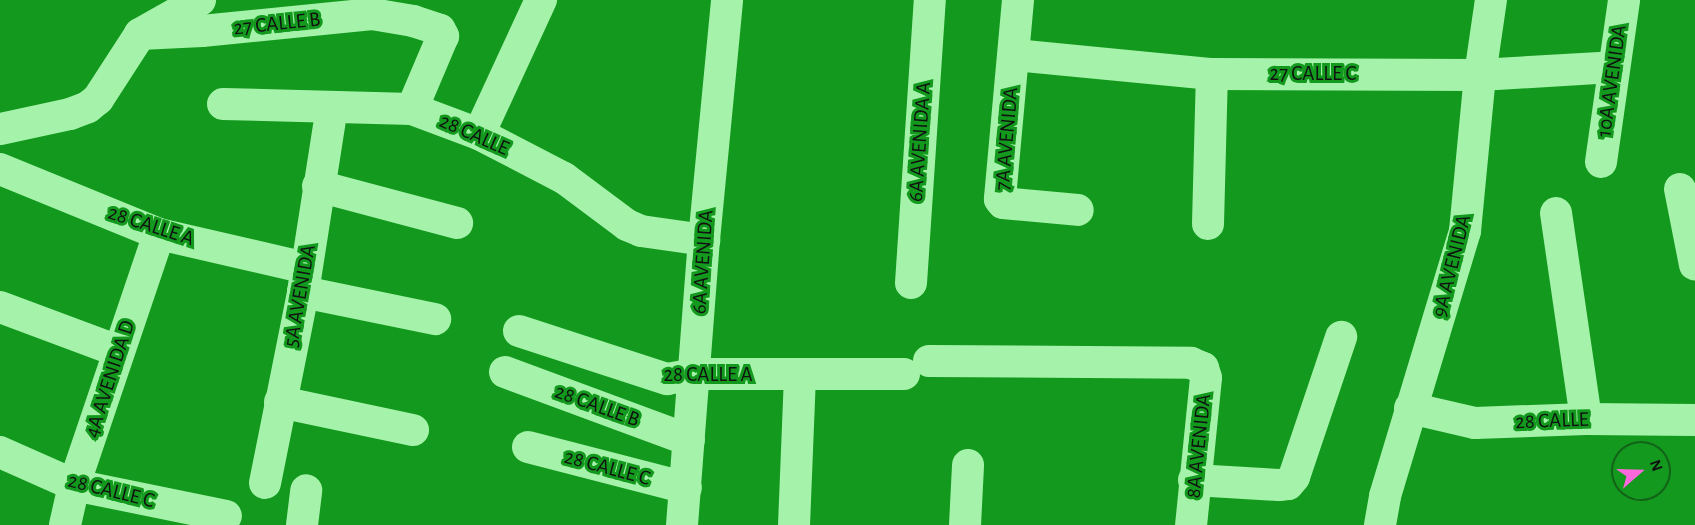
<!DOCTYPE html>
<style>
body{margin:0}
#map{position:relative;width:1695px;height:525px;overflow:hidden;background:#13991d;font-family:"Alegreya Sans",sans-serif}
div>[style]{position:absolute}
.minor>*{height:32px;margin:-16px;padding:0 16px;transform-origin:16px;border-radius:16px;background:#a5f3aa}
span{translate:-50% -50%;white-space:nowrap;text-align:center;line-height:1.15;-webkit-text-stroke:6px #13991d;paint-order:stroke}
.street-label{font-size:21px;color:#111}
.north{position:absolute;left:1611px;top:441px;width:60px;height:60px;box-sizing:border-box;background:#13991d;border:2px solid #126318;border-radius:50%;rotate:70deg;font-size:16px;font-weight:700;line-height:24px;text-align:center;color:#111}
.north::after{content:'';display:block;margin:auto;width:21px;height:27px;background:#ff67dd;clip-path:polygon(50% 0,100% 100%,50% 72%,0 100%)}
</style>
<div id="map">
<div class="minor">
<i style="left:1018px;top:0;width:200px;rotate:95.2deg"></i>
<i style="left:1000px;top:199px;width:5px;rotate:53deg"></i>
<i style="left:1003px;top:203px;width:75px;rotate:5.3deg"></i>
<i style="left:140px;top:34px;width:62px;rotate:-2.8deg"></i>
<i style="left:202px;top:31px;width:171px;rotate:-5.7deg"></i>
<i style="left:372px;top:14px;width:42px;rotate:9.7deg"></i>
<i style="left:413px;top:21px;width:28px;rotate:18deg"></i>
<i style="left:440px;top:30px;width:7px;rotate:63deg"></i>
<i style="left:443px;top:36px;width:79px;rotate:113deg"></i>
<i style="left:1014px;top:55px;width:199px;rotate:5.5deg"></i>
<i style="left:1212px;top:74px;width:268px;rotate:0.2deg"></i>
<i style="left:1480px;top:75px;width:133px;rotate:-3.4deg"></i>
<i style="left:223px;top:104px;width:189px;rotate:1.5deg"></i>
<i style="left:412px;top:109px;width:72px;rotate:20.5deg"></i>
<i style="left:479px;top:134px;width:96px;rotate:27.4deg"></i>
<i style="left:564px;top:178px;width:79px;rotate:36.7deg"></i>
<i style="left:627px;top:225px;width:15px;rotate:23deg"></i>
<i style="left:641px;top:231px;width:64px;rotate:8.1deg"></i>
<i style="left:0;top:129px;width:72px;rotate:-12.1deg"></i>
<i style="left:70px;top:114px;width:19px;rotate:-21deg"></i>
<i style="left:88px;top:107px;width:13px;rotate:-39deg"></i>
<i style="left:98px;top:99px;width:77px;rotate:-57.1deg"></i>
<i style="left:140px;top:34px;width:69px;rotate:-29.5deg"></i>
<i style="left:479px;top:134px;width:148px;rotate:-65.2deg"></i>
<i style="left:1601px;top:162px;width:164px;rotate:-81.9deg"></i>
<i style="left:0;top:169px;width:172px;rotate:22.2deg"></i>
<i style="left:159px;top:234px;width:151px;rotate:13deg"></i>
<i style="left:318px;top:186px;width:144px;rotate:14.9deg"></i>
<i style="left:1680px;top:189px;width:77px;rotate:78.8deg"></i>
<i style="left:1556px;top:213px;width:208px;rotate:81.7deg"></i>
<i style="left:1208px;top:224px;width:150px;rotate:-88.5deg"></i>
<i style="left:911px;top:283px;width:284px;rotate:-86.2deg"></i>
<i style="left:303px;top:292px;width:135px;rotate:11.6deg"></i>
<i style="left:0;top:307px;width:126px;rotate:20.4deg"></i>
<i style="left:519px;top:331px;width:156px;rotate:18deg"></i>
<i style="left:667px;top:379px;width:27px;rotate:-10deg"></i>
<i style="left:694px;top:374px;width:210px"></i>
<i style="left:929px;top:361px;width:262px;rotate:0.4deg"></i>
<i style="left:1191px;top:363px;width:13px;rotate:23deg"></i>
<i style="left:1203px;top:368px;width:10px;rotate:73deg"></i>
<i style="left:1206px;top:378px;width:148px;rotate:95.8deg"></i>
<i style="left:505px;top:372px;width:196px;rotate:20.3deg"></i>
<i style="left:280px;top:402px;width:136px;rotate:11.9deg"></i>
<i style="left:1410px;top:408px;width:67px;rotate:13deg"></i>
<i style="left:1475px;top:423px;width:111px;rotate:-2.1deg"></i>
<i style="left:1586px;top:419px;width:109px;rotate:0.5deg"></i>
<i style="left:528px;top:447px;width:163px;rotate:14.5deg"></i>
<i style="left:0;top:452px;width:81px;rotate:24deg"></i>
<i style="left:74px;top:485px;width:155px;rotate:11.5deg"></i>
<i style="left:1194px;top:480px;width:85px;rotate:3.4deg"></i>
<i style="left:1279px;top:485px;width:9px;rotate:-6deg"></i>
<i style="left:1288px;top:484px;width:9px;rotate:-49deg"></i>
<i style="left:1294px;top:477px;width:148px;rotate:-71.4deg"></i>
<i style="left:265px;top:483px;width:195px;rotate:-78.7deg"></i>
<i style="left:303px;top:292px;width:187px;rotate:-81.1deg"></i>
<i style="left:65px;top:525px;width:41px;rotate:-77.3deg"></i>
<i style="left:74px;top:485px;width:265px;rotate:-71.3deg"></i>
<i style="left:302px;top:525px;width:35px;rotate:-83deg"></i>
<i style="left:682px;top:525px;width:286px;rotate:-85.6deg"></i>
<i style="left:704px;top:240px;width:241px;rotate:-84.5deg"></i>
<i style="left:794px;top:525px;width:149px;rotate:-87.7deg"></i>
<i style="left:965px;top:525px;width:60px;rotate:-87.1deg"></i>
<i style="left:1380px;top:525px;width:29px;rotate:-80deg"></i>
<i style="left:1385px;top:496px;width:277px;rotate:-73.2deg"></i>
<i style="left:1465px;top:231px;width:157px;rotate:-84.5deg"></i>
<i style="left:1480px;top:75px;width:76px;rotate:-81.7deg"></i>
</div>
<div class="street-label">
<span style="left:277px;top:24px;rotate:-6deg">27 CALLE B</span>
<span style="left:1313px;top:74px">27 CALLE C</span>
<span style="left:1612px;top:81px;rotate:-82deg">10A AVENIDA</span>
<span style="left:474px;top:135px;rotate:24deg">28 CALLE</span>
<span style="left:1007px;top:139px;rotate:-85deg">7A AVENIDA</span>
<span style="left:920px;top:142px;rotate:-86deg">6A AVENIDA A</span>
<span style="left:151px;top:226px;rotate:18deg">28 CALLE A</span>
<span style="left:703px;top:262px;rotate:-86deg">6A AVENIDA</span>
<span style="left:1452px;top:266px;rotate:-76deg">9A AVENIDA</span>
<span style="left:300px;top:296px;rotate:-80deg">5A AVENIDA</span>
<span style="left:708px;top:375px">28 CALLE A</span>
<span style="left:110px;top:379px;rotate:-72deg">4A AVENIDA D</span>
<span style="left:597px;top:406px;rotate:20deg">28 CALLE B</span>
<span style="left:1552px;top:421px;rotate:-2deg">28 CALLE</span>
<span style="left:1199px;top:446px;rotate:-84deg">8A AVENIDA</span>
<span style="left:607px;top:468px;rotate:15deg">28 CALLE C</span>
<span style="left:111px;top:491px;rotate:14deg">28 CALLE C</span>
</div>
<div class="north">N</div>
</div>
